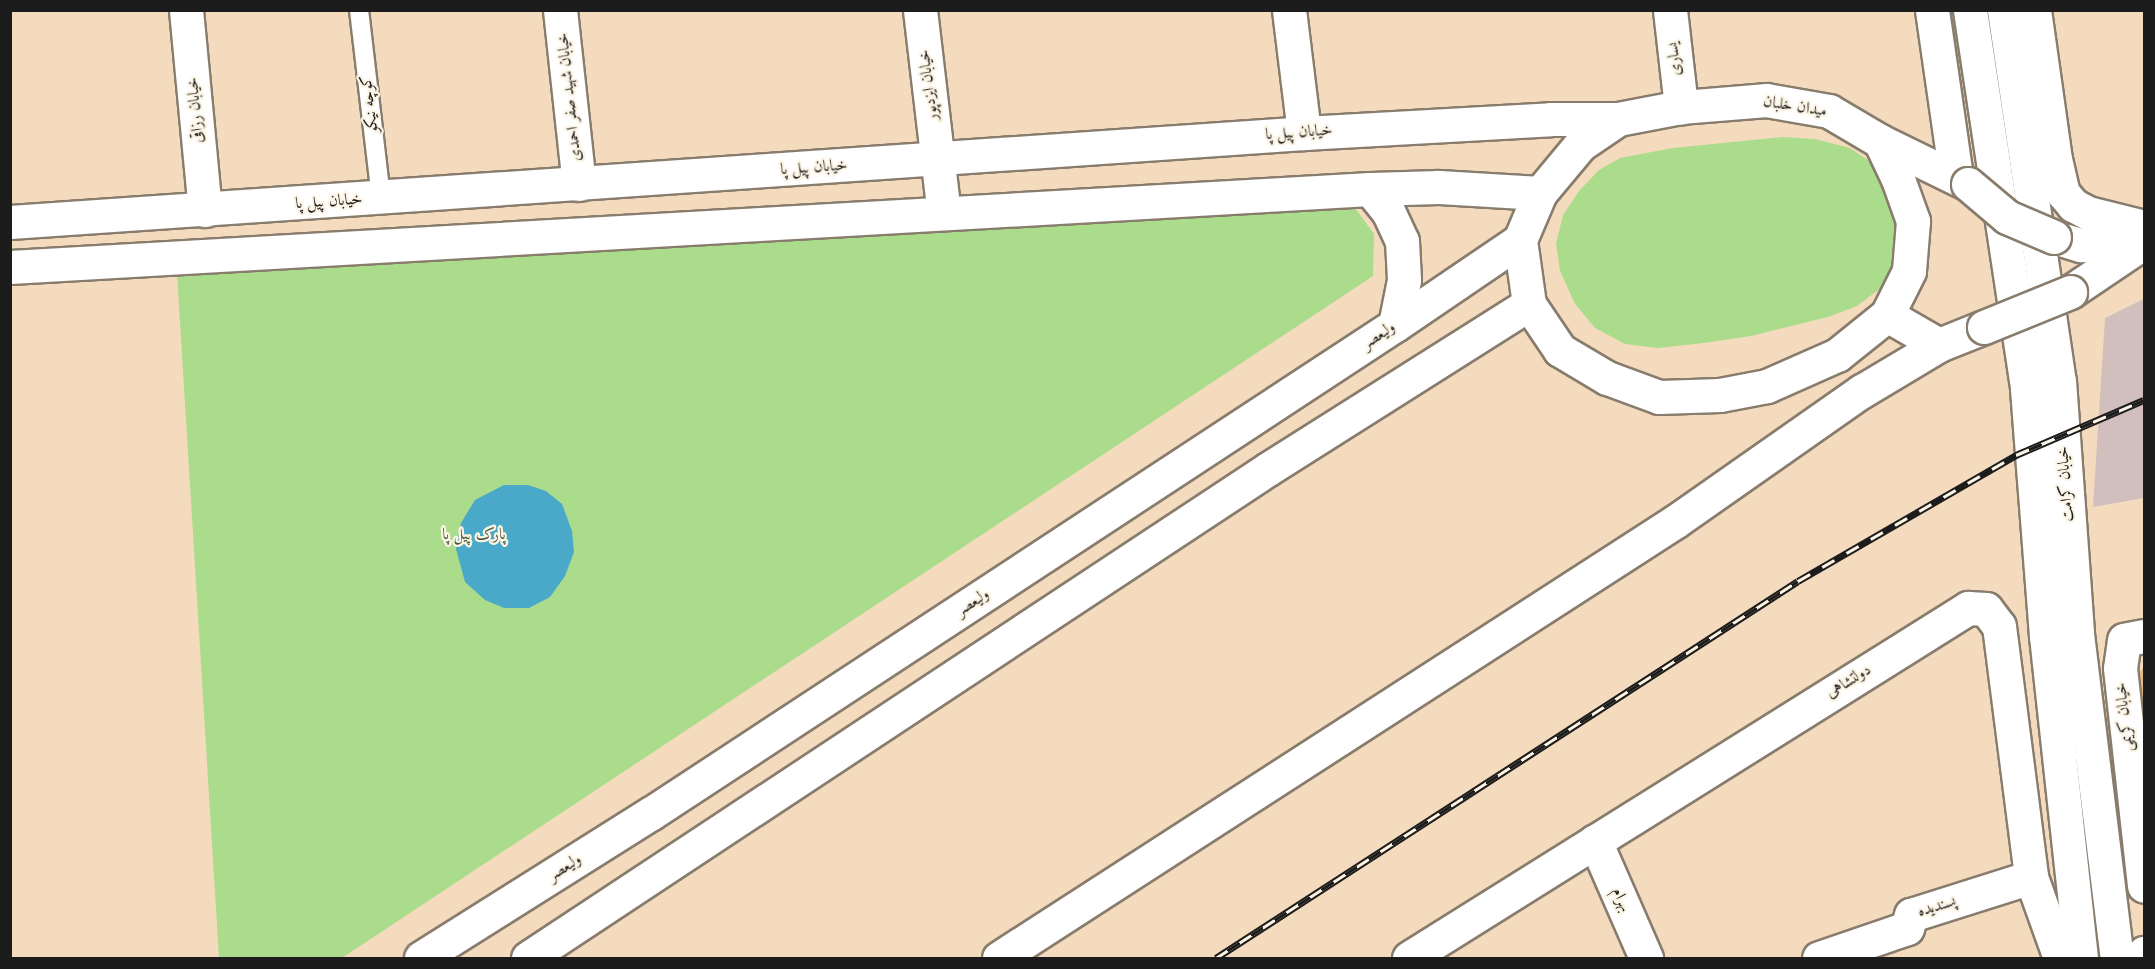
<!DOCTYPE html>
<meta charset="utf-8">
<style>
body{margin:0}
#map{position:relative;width:2155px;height:969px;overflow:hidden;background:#f5dbbe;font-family:"Old Standard TT",Amiri,serif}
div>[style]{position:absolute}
.industrial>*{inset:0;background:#d1bfbe}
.green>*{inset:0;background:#aadc8b}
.water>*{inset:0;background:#4aa9c9}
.building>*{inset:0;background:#e3b882}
.roads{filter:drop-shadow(2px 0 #887c6d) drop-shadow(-2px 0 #887c6d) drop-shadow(0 2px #887c6d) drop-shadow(0 -2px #887c6d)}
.lane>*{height:18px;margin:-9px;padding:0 9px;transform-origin:9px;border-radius:9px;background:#fff}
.street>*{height:33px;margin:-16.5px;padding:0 16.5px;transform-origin:16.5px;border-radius:16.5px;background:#fff}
.secondary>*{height:33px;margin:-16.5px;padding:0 16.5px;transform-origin:16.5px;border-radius:16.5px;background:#fff}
.rail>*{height:7px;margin-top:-3.5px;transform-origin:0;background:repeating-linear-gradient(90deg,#fcf5e5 0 14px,#1c1c1c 0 28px);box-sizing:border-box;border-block:2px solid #1c1c1c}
.bridges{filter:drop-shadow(2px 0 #887c6d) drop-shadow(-2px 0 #887c6d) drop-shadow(0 2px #887c6d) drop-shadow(0 -2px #887c6d)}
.secondary-bridge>*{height:33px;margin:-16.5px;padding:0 16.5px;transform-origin:16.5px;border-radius:16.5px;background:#fff}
span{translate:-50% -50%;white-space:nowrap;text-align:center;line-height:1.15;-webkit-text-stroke:4.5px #fcf5e5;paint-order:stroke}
.street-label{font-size:16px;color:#1c1c1c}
.park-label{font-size:16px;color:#47563d}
.frame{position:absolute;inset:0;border:12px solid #1c1c1c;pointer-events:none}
</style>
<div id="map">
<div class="industrial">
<i style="clip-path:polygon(2144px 299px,2144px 498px,2093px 507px,2105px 318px)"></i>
</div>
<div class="green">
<i style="clip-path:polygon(1783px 137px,1815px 139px,1850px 148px,1872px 163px,1888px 191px,1898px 222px,1896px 256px,1882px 287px,1857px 306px,1828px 317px,1751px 336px,1704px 343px,1658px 348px,1625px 344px,1595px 328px,1575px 304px,1560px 271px,1556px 244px,1563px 215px,1579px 191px,1599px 170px,1620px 158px,1673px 148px)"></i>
<i style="clip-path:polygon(1350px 201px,1374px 234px,1373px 276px,342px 958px,219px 958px,177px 273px)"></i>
</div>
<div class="water">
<i style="clip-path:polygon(504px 485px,528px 485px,546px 491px,562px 504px,572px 531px,574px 552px,565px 576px,550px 597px,529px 608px,504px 608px,485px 600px,465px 582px,456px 549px,461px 523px,475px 500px)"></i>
</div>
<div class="building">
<i style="clip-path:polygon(2144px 667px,2144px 716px,2143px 716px,2139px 673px)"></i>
</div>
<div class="roads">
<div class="lane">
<i style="left:359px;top:10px;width:189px;rotate:83.3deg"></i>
</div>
<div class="street">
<i style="left:186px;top:10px;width:201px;rotate:84.6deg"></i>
<i style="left:560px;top:10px;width:175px;rotate:83.8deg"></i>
<i style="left:920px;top:10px;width:204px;rotate:83.3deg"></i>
<i style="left:1289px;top:10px;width:124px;rotate:83deg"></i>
<i style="left:1670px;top:10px;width:98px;rotate:83.5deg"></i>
<i style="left:2144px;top:636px;width:20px;rotate:169deg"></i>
<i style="left:2124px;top:640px;width:28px;rotate:98deg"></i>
<i style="left:2120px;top:668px;width:219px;rotate:83.7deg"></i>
<i style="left:1595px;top:841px;width:128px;rotate:66.4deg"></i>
<i style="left:1409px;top:958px;width:660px;rotate:-32.05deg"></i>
<i style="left:1968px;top:608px;width:18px;rotate:3deg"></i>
<i style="left:1986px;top:609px;width:21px;rotate:53deg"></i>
<i style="left:1999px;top:626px;width:253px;rotate:82.7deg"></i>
<i style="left:2031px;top:877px;width:86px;rotate:70.3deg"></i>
<i style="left:1819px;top:958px;width:93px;rotate:-18.8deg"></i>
<i style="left:1907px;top:928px;width:14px;rotate:-73deg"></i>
<i style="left:1911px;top:915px;width:126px;rotate:-17.6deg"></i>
<i style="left:2141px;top:958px;width:6px;rotate:-59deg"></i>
</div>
<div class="secondary">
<i style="left:1932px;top:10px;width:168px;rotate:81.8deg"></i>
<i style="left:1970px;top:10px;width:383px;rotate:81.4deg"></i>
<i style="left:2027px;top:389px;width:248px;rotate:85.6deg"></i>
<i style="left:2046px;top:636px;width:324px;rotate:83.8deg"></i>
<i style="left:2004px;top:10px;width:375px;rotate:81.6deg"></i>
<i style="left:2059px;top:381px;width:254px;rotate:85.9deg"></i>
<i style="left:2077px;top:634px;width:326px;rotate:83deg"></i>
<i style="left:2034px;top:10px;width:150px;rotate:82deg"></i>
<i style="left:2055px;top:159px;width:35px;rotate:77deg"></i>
<i style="left:2063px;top:193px;width:16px;rotate:50deg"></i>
<i style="left:2073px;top:205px;width:17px;rotate:28deg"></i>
<i style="left:2088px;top:213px;width:58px;rotate:14deg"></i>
<i style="left:1766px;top:100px;width:64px;rotate:9.9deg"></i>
<i style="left:1829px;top:111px;width:59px;rotate:30.5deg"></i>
<i style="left:1880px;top:141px;width:42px;rotate:64.7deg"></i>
<i style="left:1898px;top:179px;width:45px;rotate:70.3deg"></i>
<i style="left:1913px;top:221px;width:50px;rotate:94.6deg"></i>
<i style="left:1909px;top:271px;width:49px;rotate:116.6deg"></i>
<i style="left:1887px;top:315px;width:64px;rotate:141.3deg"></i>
<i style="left:1837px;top:355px;width:77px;rotate:156.1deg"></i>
<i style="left:1767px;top:386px;width:48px;rotate:169.2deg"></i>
<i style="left:1720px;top:395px;width:61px;rotate:178.1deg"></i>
<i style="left:1659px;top:397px;width:55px;rotate:-159.9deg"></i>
<i style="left:1607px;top:378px;width:55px;rotate:-149.2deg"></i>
<i style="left:1560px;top:350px;width:55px;rotate:-124deg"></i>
<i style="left:1529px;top:304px;width:65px;rotate:-98deg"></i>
<i style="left:1520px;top:240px;width:51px;rotate:-66.9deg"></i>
<i style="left:1540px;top:193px;width:62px;rotate:-50.2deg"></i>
<i style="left:1580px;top:145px;width:46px;rotate:-34.4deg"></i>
<i style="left:1618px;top:119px;width:64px;rotate:-10.8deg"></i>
<i style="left:1681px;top:107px;width:85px;rotate:-4.7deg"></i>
<i style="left:1880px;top:141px;width:98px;rotate:26deg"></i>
<i style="left:1370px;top:189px;width:28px;rotate:51deg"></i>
<i style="left:1388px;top:211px;width:33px;rotate:65deg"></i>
<i style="left:1402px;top:241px;width:39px;rotate:87deg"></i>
<i style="left:1404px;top:280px;width:46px;rotate:101.3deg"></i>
<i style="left:10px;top:222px;width:1297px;rotate:-3.93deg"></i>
<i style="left:1304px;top:133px;width:247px;rotate:-3.2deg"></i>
<i style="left:1551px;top:119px;width:67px"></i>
<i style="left:2054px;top:237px;width:28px;rotate:17deg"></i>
<i style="left:2081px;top:245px;width:20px;rotate:3deg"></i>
<i style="left:2101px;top:246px;width:44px;rotate:-14.3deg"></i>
<i style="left:10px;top:267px;width:1362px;rotate:-3.28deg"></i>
<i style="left:1370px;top:189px;width:69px;rotate:-1.7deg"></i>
<i style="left:1439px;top:187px;width:101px;rotate:3.4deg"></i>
<i style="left:2070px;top:292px;width:88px;rotate:-33.9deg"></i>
<i style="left:1887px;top:315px;width:60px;rotate:30deg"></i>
<i style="left:1939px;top:345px;width:48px;rotate:-21.8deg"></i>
<i style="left:421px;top:958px;width:271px;rotate:-32.2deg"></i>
<i style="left:650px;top:814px;width:891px;rotate:-33.28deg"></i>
<i style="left:1395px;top:325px;width:151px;rotate:-34.2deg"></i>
<i style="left:528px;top:958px;width:887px;rotate:-33.46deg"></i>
<i style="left:1268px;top:469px;width:309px;rotate:-32.3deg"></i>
<i style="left:999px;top:958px;width:806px;rotate:-32.84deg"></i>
<i style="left:1676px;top:521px;width:227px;rotate:-35deg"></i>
<i style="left:1862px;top:391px;width:90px;rotate:-30.9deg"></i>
</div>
</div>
<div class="rail">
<i style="left:1216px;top:958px;width:693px;rotate:-32.93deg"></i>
<i style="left:1798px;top:581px;width:252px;rotate:-30deg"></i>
<i style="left:2016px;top:455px;width:139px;rotate:-23.3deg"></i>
</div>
<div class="bridges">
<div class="secondary-bridge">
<i style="left:1968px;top:184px;width:51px;rotate:40.2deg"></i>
<i style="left:2007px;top:217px;width:51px;rotate:23.1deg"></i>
<i style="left:1984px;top:327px;width:93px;rotate:-22.1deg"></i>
</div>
</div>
<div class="street-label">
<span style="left:1675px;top:59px;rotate:-96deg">یساری</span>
<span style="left:929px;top:85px;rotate:-97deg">خیابان ایزدپور</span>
<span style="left:570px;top:97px;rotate:-96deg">خیابان شهید صفر احمدی</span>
<span style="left:370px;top:104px;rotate:-97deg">کوچه نیکو</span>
<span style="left:1795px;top:107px;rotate:9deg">میدان خلبان</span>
<span style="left:196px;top:110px;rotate:-95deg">خیابان رزاقی</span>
<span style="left:1299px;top:133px;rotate:-4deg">خیابان پیل پا</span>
<span style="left:814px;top:168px;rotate:-4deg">خیابان پیل پا</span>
<span style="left:329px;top:202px;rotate:-4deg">خیابان پیل پا</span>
<span style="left:1379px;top:336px;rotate:-33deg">ولیعصر</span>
<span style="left:2066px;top:484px;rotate:-94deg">خیابان کرامت</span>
<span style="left:973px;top:603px;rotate:-33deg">ولیعصر</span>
<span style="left:1849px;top:682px;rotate:-32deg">دولتشاهی</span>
<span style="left:2125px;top:717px;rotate:-96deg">خیابان کریمی</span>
<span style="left:565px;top:868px;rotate:-32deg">ولیعصر</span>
<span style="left:1621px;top:900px;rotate:67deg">بهرام</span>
<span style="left:1937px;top:907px;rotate:-17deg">پسندیده</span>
</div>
<div class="park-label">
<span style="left:474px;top:535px">پارک پیل پا</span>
</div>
<div class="frame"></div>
</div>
